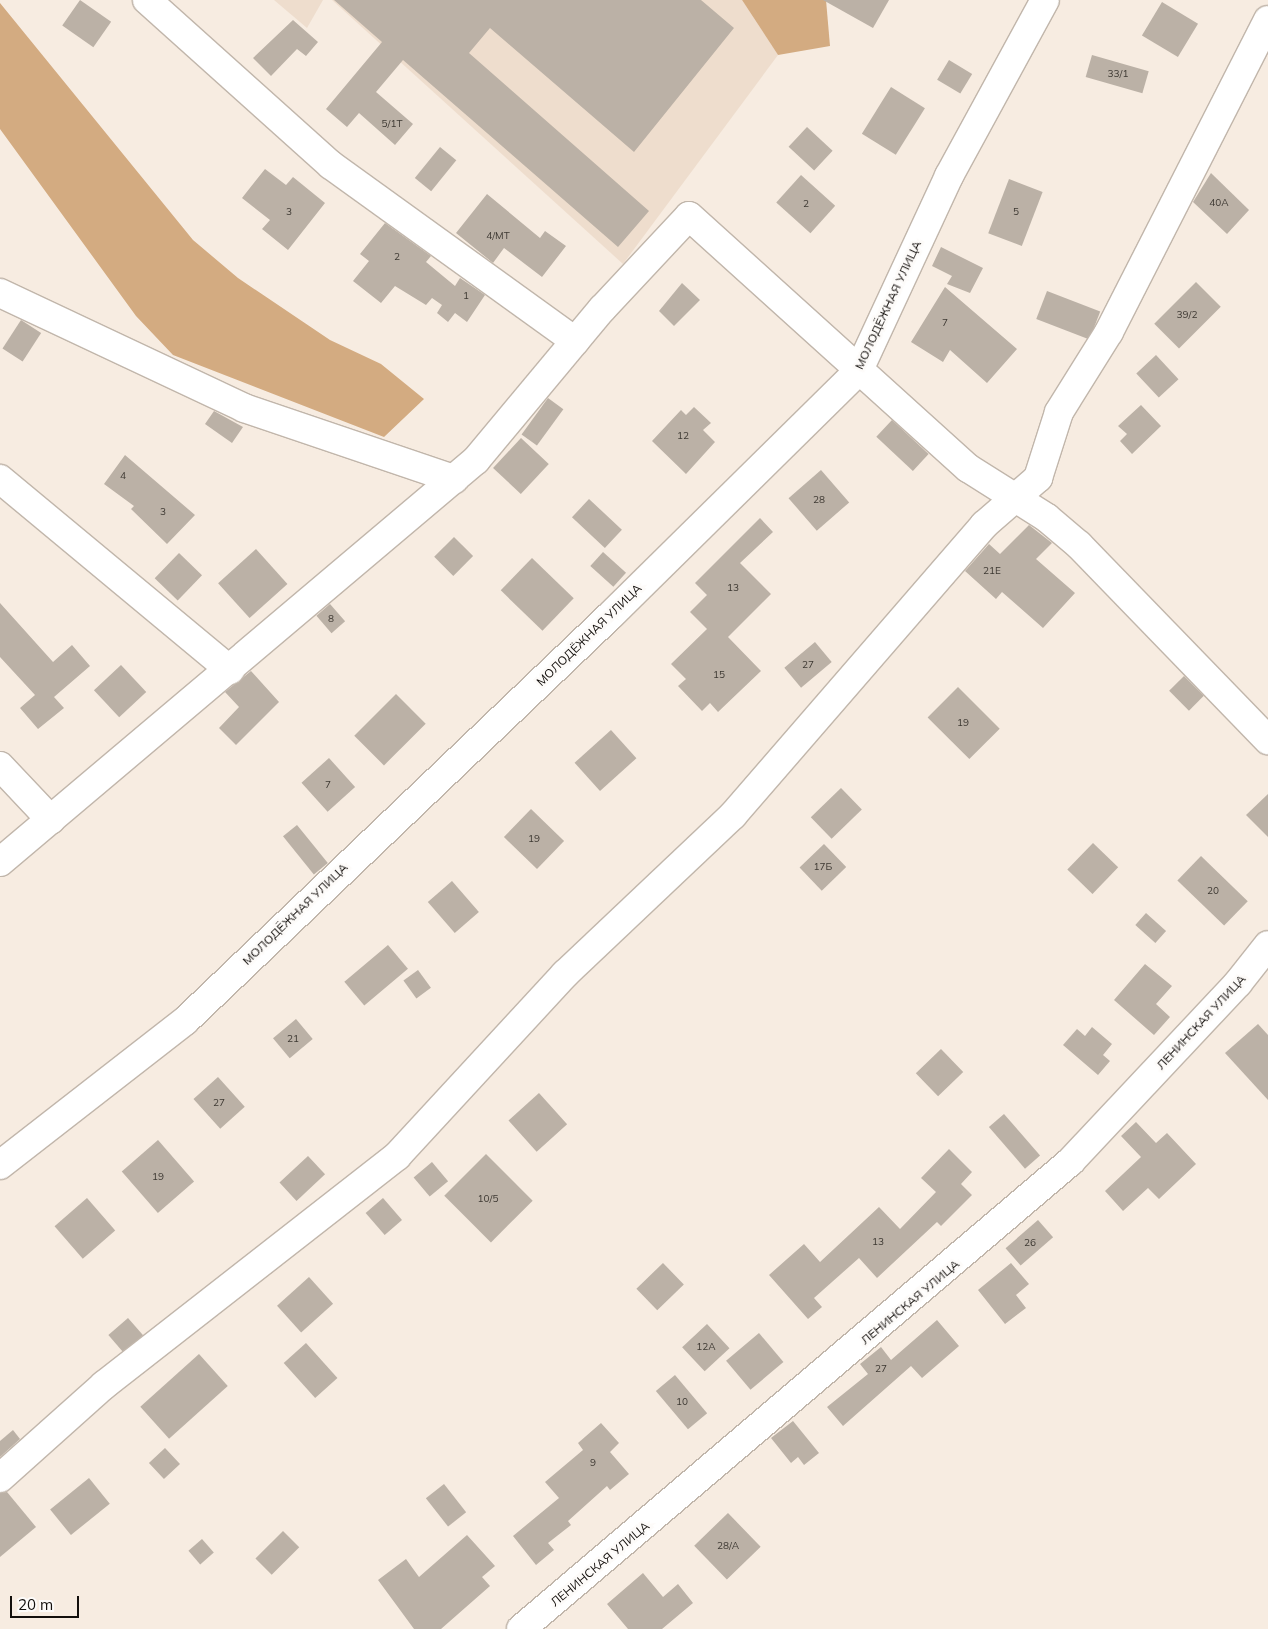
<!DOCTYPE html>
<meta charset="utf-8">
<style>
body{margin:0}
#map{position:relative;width:1268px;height:1629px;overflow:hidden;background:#f7ece1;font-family:Mulish,sans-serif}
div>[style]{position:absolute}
.built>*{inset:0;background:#eeddcd}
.forest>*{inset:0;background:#d3ab81}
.building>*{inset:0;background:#bbb1a6;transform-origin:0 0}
.roads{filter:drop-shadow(1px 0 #c1b6ab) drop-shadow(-1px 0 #c1b6ab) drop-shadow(0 1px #c1b6ab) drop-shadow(0 -1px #c1b6ab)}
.minor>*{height:28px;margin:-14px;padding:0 14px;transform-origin:14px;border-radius:14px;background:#fff}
span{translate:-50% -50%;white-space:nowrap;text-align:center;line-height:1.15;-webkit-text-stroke:5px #fdfbf9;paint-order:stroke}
.number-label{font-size:10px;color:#3d3832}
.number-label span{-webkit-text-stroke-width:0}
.street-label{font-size:12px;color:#130f0c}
.scale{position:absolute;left:10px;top:1596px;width:69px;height:22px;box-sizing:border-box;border:2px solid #130f0c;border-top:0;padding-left:6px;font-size:15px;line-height:18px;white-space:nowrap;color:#130f0c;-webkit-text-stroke:4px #fdfbf9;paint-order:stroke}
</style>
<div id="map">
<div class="built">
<i style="clip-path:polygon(274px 0,323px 0,307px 28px)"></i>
<i style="clip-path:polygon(332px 0,742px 0,778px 55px,623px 264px)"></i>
</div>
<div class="forest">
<i style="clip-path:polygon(742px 0,826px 0,830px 46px,778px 55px)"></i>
<i style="clip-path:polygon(0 3px,193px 240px,238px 278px,330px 340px,381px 364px,424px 399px,384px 437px,173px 355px,136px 316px,0 129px)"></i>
</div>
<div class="building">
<i style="left:80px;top:0;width:38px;height:31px;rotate:35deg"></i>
<i style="clip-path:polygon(334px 0,701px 0,734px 28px,634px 152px,490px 28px,469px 53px,649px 211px,618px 247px,403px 60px,376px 92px,413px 124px,395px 145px,359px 113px,347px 127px,326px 109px,382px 42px)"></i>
<i style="clip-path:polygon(823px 0,889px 0,873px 28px)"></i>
<i style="left:1162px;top:2px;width:42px;height:39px;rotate:31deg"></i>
<i style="clip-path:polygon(293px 20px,318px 42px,306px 56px,297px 49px,271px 76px,253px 58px)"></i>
<i style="left:1092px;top:55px;width:59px;height:23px;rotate:16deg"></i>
<i style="left:949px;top:60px;width:27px;height:23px;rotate:31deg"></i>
<i style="left:891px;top:87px;width:40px;height:55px;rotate:32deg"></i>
<i style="left:807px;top:127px;width:35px;height:27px;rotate:43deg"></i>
<i style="left:440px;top:147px;width:21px;height:40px;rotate:39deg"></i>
<i style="clip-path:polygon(265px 169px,286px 185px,293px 177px,325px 203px,288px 250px,262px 229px,270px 220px,242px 198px)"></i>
<i style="clip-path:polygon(1211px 173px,1249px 210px,1227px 234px,1193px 202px)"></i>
<i style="left:801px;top:175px;width:46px;height:37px;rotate:42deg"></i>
<i style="left:1009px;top:179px;width:36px;height:58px;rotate:21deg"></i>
<i style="clip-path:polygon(487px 194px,540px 238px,545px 231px,566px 246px,542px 277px,504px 248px,493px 263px,456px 233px)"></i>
<i style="clip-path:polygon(385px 223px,431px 256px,426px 262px,455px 286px,460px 278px,485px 295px,467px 322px,455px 313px,448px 322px,437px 313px,442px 305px,432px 298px,426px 305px,395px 286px,381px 303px,353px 281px,369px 261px,360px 254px)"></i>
<i style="clip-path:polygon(941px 247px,983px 268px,970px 293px,947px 284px,952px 276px,932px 266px)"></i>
<i style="left:1196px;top:282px;width:35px;height:59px;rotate:45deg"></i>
<i style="clip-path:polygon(682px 283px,700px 300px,674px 326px,659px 311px)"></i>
<i style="clip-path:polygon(945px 287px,1017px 349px,987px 383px,950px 350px,943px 362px,911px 342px)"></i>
<i style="left:1047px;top:291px;width:57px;height:30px;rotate:21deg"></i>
<i style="left:21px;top:320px;width:24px;height:34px;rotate:33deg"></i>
<i style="left:1156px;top:355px;width:33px;height:27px;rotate:47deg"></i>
<i style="left:548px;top:398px;width:19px;height:45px;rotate:36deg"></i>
<i style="clip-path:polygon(1141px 405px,1161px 426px,1132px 454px,1120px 441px,1127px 434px,1118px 426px)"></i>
<i style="clip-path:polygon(694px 407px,711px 423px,703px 430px,715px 442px,686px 474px,652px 441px,681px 410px,686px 415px)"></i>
<i style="clip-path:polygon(214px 411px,243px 427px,232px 443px,205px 424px)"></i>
<i style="left:892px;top:420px;width:50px;height:23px;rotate:43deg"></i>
<i style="left:521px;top:438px;width:38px;height:41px;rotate:43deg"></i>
<i style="clip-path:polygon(125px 455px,195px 515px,167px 544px,131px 509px,134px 506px,104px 484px)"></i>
<i style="left:821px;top:470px;width:43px;height:43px;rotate:49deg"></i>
<i style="left:589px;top:499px;width:45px;height:25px;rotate:43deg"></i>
<i style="clip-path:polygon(760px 518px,773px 532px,740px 563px,771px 594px,728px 637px,761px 671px,718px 712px,710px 703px,702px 711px,678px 686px,686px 679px,671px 664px,707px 629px,690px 612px,707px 595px,695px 583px)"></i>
<i style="clip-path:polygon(1029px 525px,1052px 543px,1036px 559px,1075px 593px,1043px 628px,1002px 592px,996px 599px,965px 571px,989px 544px,1000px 554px)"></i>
<i style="left:454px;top:537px;width:27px;height:28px;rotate:45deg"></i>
<i style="left:256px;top:549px;width:47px;height:51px;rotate:48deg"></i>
<i style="left:603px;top:552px;width:31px;height:19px;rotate:42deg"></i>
<i style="left:179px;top:553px;width:32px;height:35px;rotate:44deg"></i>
<i style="left:532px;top:558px;width:58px;height:45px;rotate:44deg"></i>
<i style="clip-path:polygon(0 603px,53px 662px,72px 645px,90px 666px,54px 697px,64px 708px,38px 729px,20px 708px,35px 695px,0 657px)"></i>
<i style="left:330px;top:604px;width:23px;height:18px;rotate:49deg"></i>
<i style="left:815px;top:642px;width:26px;height:40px;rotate:50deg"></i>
<i style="left:121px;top:665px;width:37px;height:37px;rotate:47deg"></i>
<i style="clip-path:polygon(251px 671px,279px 702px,236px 745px,219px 728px,239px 707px,225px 692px)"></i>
<i style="left:1184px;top:676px;width:28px;height:21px;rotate:45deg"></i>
<i style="left:958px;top:687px;width:59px;height:43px;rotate:45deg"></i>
<i style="left:396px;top:694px;width:42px;height:59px;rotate:45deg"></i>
<i style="left:611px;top:730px;width:38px;height:49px;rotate:48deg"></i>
<i style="left:329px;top:758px;width:39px;height:37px;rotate:48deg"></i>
<i style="left:841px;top:788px;width:30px;height:42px;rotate:46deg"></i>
<i style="clip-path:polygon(1268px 794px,1268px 837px,1246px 815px)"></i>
<i style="left:531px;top:809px;width:46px;height:39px;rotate:44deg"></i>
<i style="left:297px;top:825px;width:49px;height:18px;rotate:51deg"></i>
<i style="left:1093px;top:843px;width:35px;height:37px;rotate:44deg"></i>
<i style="left:824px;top:844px;width:32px;height:34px;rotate:46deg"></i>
<i style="left:1201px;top:856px;width:65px;height:34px;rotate:44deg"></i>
<i style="left:452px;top:881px;width:41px;height:32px;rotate:49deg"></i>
<i style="left:1146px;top:913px;width:27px;height:16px;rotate:42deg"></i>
<i style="left:388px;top:945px;width:31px;height:57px;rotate:50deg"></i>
<i style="clip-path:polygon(1145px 964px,1172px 986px,1156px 1004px,1170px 1017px,1154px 1035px,1114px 1000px)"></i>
<i style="left:418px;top:970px;width:22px;height:18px;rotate:54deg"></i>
<i style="left:296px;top:1019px;width:26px;height:30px;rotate:50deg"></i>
<i style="clip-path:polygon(1258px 1024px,1268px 1035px,1268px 1100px,1225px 1053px)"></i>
<i style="clip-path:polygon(1092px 1027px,1112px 1044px,1103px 1055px,1110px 1061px,1098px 1075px,1063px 1045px,1077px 1029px,1085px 1036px)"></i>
<i style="left:941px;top:1049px;width:32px;height:35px;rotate:46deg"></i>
<i style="left:218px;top:1077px;width:40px;height:33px;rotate:48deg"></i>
<i style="left:539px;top:1093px;width:42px;height:41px;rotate:48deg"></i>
<i style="left:1004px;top:1114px;width:55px;height:20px;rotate:49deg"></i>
<i style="clip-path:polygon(1136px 1122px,1156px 1143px,1167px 1133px,1196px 1164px,1159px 1199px,1148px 1188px,1123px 1211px,1105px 1191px,1141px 1157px,1121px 1136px)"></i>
<i style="left:158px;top:1140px;width:55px;height:48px;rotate:49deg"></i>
<i style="clip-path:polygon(949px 1149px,972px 1172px,961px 1184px,972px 1195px,941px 1226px,937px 1222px,877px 1278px,859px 1258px,814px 1298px,822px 1307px,808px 1319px,769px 1275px,804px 1244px,820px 1262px,879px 1207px,900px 1229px,936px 1192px,921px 1178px)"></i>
<i style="left:486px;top:1154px;width:66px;height:59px;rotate:45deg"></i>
<i style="left:308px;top:1156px;width:25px;height:39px;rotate:47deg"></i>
<i style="left:432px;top:1162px;width:25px;height:24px;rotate:50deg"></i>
<i style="left:87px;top:1198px;width:43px;height:43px;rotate:49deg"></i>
<i style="left:383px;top:1198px;width:29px;height:23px;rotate:49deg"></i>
<i style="left:1038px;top:1220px;width:23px;height:43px;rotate:49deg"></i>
<i style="left:663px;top:1263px;width:30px;height:37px;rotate:46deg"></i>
<i style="clip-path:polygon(1011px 1263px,1029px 1284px,1016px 1295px,1026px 1308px,1005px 1324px,978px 1290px)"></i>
<i style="left:309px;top:1277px;width:36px;height:43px;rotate:48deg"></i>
<i style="left:128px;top:1318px;width:23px;height:26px;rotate:49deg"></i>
<i style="clip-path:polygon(937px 1320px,959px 1346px,922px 1378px,911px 1366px,843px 1426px,827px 1407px,868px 1374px,860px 1364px,881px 1347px,891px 1360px)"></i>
<i style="left:707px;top:1324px;width:33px;height:34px;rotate:47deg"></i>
<i style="left:759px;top:1333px;width:38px;height:43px;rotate:50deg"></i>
<i style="left:306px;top:1343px;width:47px;height:30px;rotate:48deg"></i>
<i style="left:199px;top:1354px;width:43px;height:79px;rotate:48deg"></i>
<i style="left:675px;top:1375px;width:50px;height:25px;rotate:50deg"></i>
<i style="clip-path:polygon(793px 1421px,819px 1453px,804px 1465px,798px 1457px,791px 1463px,771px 1438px)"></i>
<i style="clip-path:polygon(601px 1423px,619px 1443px,610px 1452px,629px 1474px,610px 1490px,607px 1486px,568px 1521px,571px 1525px,548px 1543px,554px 1550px,536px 1565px,513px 1536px,559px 1498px,545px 1482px,583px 1450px,578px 1443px)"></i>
<i style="clip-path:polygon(13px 1430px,20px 1439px,0 1457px,0 1441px)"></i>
<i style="left:165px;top:1448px;width:22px;height:22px;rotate:47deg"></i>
<i style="left:89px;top:1478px;width:33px;height:50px;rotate:51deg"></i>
<i style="left:444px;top:1484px;width:36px;height:23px;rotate:52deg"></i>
<i style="clip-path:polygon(7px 1492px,36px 1527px,0 1557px,0 1493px)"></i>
<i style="left:728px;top:1513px;width:47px;height:47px;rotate:46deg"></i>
<i style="left:283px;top:1531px;width:23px;height:39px;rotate:45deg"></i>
<i style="clip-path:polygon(467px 1535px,495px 1566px,482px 1577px,490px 1586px,441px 1629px,414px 1629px,378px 1580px,406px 1559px,419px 1577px)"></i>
<i style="left:202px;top:1539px;width:18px;height:18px;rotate:49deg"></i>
<i style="clip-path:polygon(643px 1573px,663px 1597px,678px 1584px,693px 1603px,662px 1629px,628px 1629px,607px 1604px)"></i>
</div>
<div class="roads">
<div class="minor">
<i style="left:147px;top:0;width:247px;rotate:41.9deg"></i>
<i style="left:331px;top:165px;width:301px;rotate:35.8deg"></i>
<i style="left:0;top:293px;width:270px;rotate:25.2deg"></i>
<i style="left:244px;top:408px;width:222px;rotate:18.7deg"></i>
<i style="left:0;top:479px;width:299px;rotate:39.7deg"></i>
<i style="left:0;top:766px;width:74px;rotate:46.6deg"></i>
<i style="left:0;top:862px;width:623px;rotate:-40.18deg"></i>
<i style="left:476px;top:460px;width:197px;rotate:-50.2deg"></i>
<i style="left:602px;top:309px;width:127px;rotate:-46.9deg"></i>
<i style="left:689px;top:216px;width:376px;rotate:42.1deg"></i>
<i style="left:968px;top:468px;width:93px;rotate:32.3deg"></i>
<i style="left:1047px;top:518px;width:42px;rotate:40.2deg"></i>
<i style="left:1079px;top:545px;width:272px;rotate:45.9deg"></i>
<i style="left:0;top:1165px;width:234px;rotate:-37.9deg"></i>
<i style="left:185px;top:1021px;width:590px;rotate:-43.63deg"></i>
<i style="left:612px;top:614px;width:347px;rotate:-44.6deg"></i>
<i style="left:859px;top:370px;width:214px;rotate:-65.1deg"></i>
<i style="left:949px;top:176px;width:200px;rotate:-61.4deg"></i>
<i style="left:0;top:1478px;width:140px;rotate:-41.8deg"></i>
<i style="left:104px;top:1385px;width:372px;rotate:-38deg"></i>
<i style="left:397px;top:1156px;width:248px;rotate:-47.3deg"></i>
<i style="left:565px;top:974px;width:231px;rotate:-43.4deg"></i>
<i style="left:733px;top:815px;width:384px;rotate:-49.1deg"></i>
<i style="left:984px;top:525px;width:72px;rotate:-41deg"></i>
<i style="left:1038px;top:478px;width:69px;rotate:-72.3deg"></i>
<i style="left:1059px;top:412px;width:94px;rotate:-58deg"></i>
<i style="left:1109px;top:332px;width:350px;rotate:-63deg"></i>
<i style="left:521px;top:1629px;width:722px;rotate:-40.39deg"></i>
<i style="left:1071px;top:1161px;width:244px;rotate:-46.8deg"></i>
<i style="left:1238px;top:983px;width:48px;rotate:-51.7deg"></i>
</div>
</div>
<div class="number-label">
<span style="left:1118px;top:74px">33/1</span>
<span style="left:392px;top:124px">5/1Т</span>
<span style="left:1219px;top:203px">40А</span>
<span style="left:806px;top:204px">2</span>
<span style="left:289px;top:212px">3</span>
<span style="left:1016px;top:212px">5</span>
<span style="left:498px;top:236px">4/МТ</span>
<span style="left:397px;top:257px">2</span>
<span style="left:466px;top:296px">1</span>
<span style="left:1187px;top:315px">39/2</span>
<span style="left:945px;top:323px">7</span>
<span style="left:683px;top:436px">12</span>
<span style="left:123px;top:476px">4</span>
<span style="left:819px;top:500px">28</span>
<span style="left:163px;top:512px">3</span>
<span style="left:992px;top:571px">21Е</span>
<span style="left:733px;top:588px">13</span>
<span style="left:331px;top:619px">8</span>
<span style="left:808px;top:665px">27</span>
<span style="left:719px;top:675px">15</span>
<span style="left:963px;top:723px">19</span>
<span style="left:328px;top:785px">7</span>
<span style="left:534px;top:839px">19</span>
<span style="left:823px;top:867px">17Б</span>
<span style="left:1213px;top:891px">20</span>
<span style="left:293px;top:1039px">21</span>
<span style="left:219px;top:1103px">27</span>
<span style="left:158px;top:1177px">19</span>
<span style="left:488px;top:1199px">10/5</span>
<span style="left:878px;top:1242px">13</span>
<span style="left:1030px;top:1243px">26</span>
<span style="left:706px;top:1347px">12А</span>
<span style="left:881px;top:1369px">27</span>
<span style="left:682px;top:1402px">10</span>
<span style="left:593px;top:1463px">9</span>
<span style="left:728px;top:1546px">28/А</span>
</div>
<div class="street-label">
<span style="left:888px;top:305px;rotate:-65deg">МОЛОДЁЖНАЯ УЛИЦА</span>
<span style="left:589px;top:635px;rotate:-44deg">МОЛОДЁЖНАЯ УЛИЦА</span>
<span style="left:295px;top:914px;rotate:-44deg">МОЛОДЁЖНАЯ УЛИЦА</span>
<span style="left:1201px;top:1022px;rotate:-47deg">ЛЕНИНСКАЯ УЛИЦА</span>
<span style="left:910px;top:1302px;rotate:-40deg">ЛЕНИНСКАЯ УЛИЦА</span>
<span style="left:600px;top:1564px;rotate:-40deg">ЛЕНИНСКАЯ УЛИЦА</span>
</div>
<div class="scale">20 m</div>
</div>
